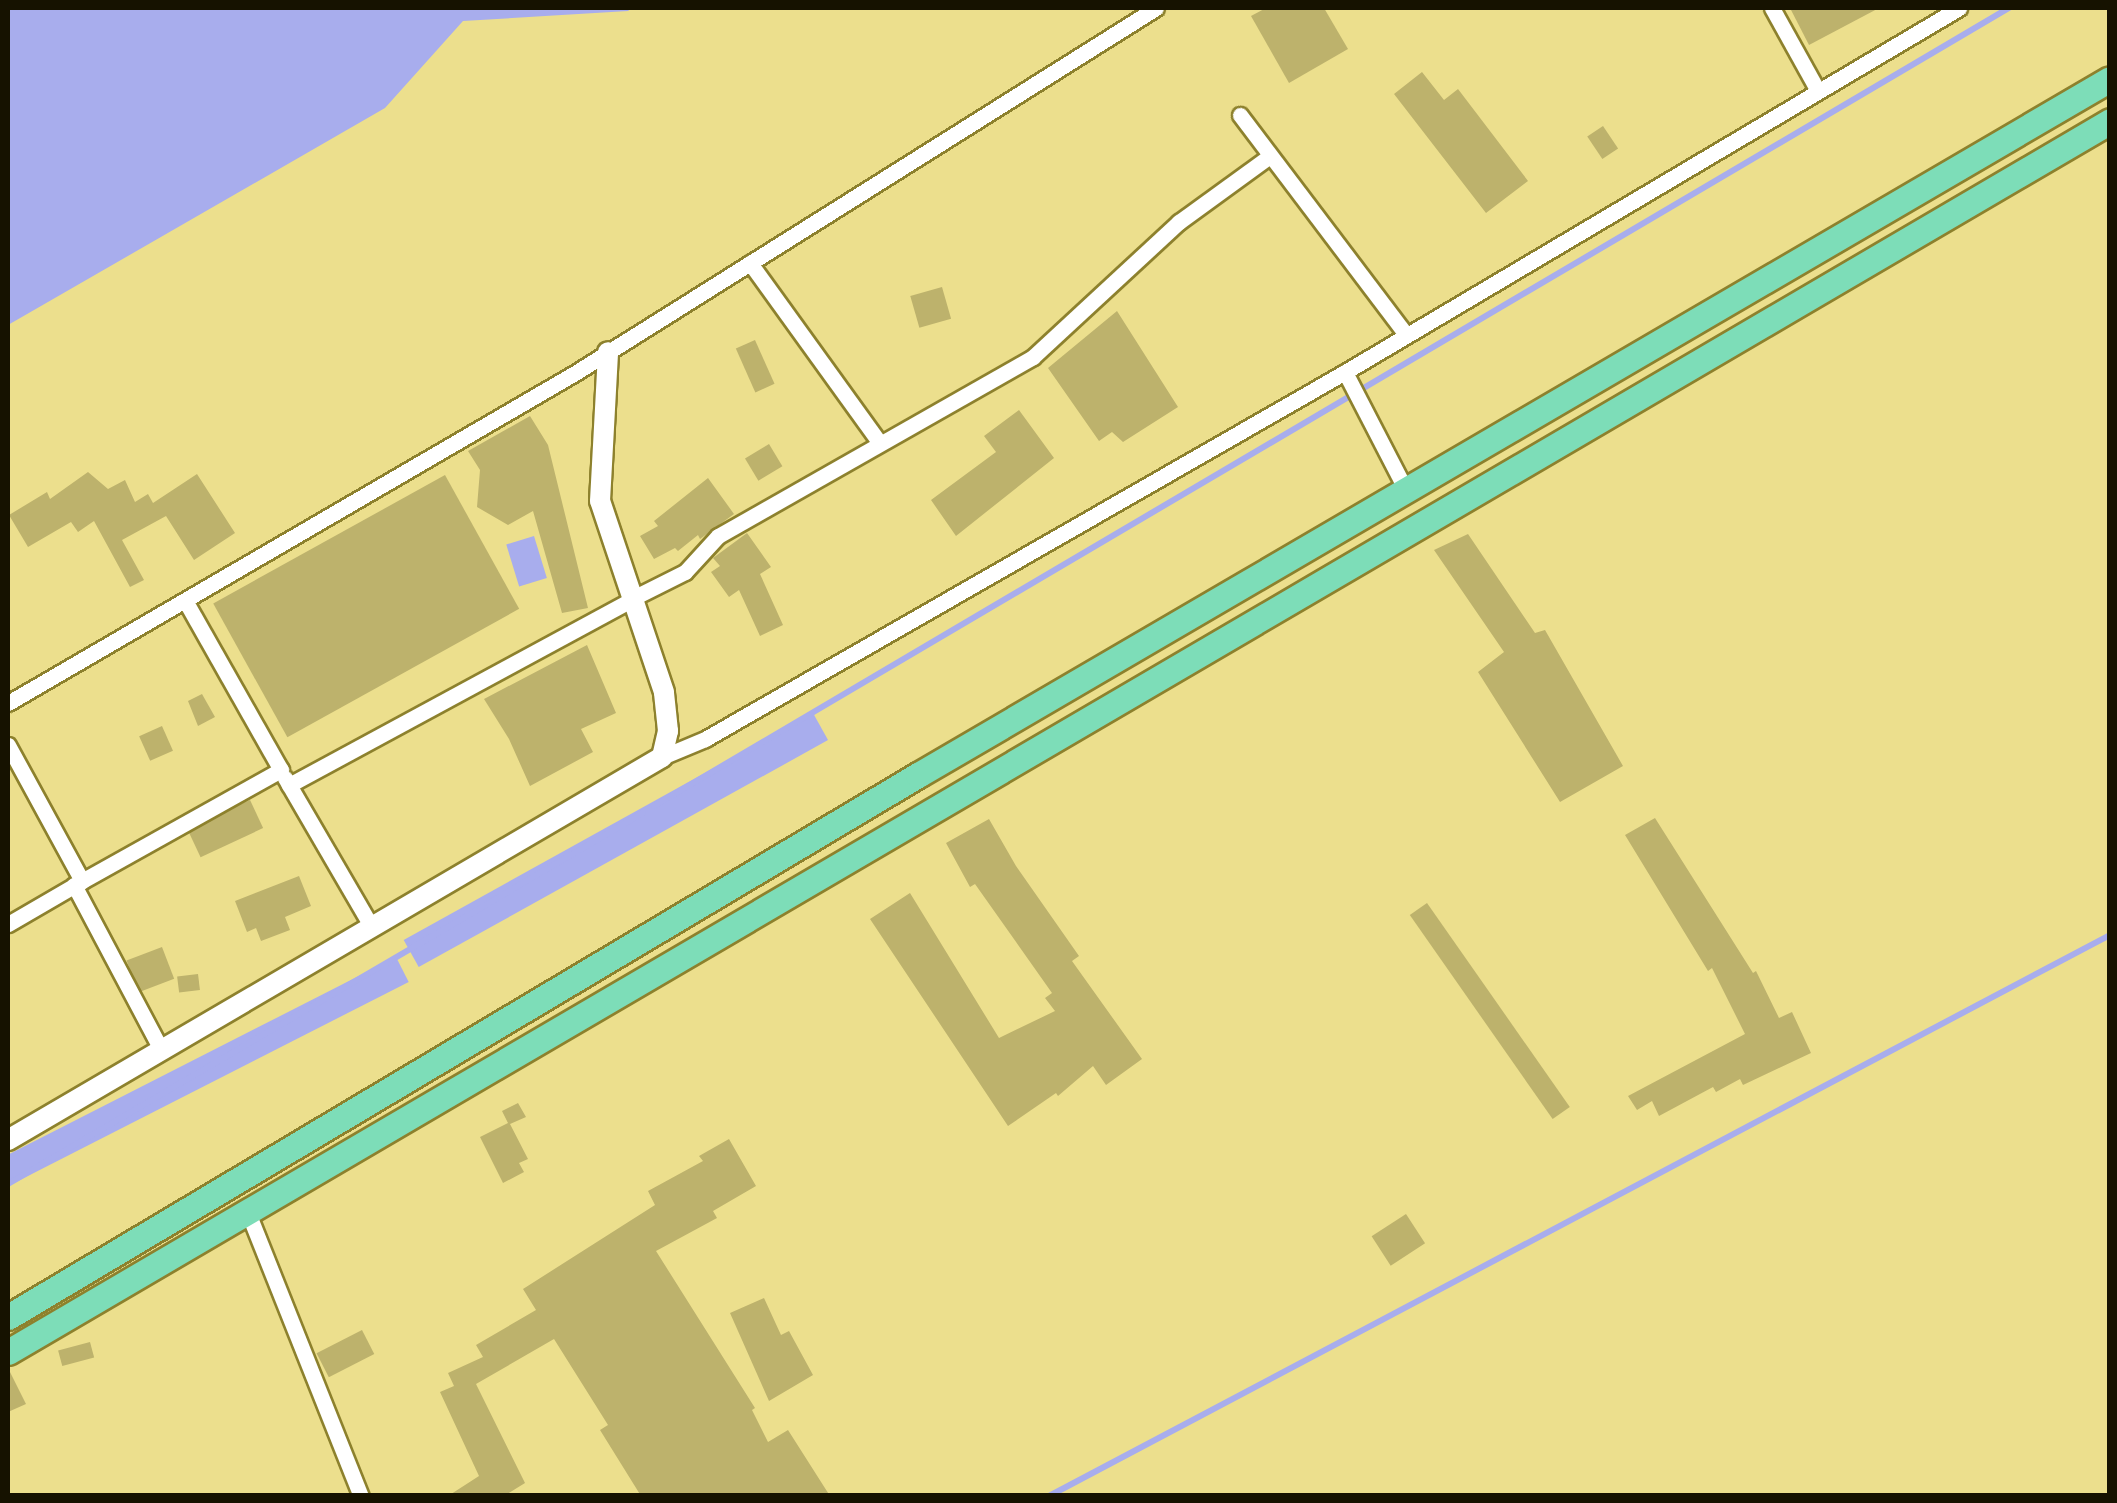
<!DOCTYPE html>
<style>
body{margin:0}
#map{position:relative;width:2117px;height:1503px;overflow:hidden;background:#ecdf8d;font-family:Montserrat,sans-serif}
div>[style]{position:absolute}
.water>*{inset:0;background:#a8aded;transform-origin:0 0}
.stream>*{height:6px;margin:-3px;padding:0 3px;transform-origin:3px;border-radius:3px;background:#a8aded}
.building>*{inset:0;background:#bdb26c;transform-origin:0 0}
.roads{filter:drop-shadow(2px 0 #8d812d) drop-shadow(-2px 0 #8d812d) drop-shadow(0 2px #8d812d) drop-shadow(0 -2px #8d812d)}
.minor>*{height:15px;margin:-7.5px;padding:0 7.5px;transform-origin:7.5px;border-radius:7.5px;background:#fff}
.tertiary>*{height:20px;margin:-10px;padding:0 10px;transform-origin:10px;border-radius:10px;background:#fff}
.primary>*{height:25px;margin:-12.5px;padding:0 12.5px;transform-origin:12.5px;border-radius:12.5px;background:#7dddb8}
span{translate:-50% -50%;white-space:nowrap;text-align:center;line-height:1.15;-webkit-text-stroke:8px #fefefe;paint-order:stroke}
.frame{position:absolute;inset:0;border:10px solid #161200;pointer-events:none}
</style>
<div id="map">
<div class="water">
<i style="clip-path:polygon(8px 8px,631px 8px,628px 11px,463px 21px,385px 108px,8px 325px)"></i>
<i style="left:534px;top:536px;width:44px;height:29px;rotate:73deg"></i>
<i style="left:813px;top:713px;width:31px;height:468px;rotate:61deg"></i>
<i style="left:396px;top:957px;width:28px;height:451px;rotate:63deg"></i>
</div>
<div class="stream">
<i style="left:654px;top:806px;width:1573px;rotate:-30.5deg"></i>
<i style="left:8px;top:1184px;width:735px;rotate:-30.3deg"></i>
<i style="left:1049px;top:1496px;width:1200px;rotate:-27.87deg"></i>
</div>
<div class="building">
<i style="clip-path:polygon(1266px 8px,1324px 8px,1348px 49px,1289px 83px,1251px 16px)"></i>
<i style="clip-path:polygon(1790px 8px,1879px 8px,1809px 45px)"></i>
<i style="clip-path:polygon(1422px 72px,1444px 100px,1458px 89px,1528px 181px,1486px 213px,1394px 94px)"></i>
<i style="left:1603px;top:126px;width:27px;height:19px;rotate:56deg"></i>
<i style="left:942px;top:287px;width:33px;height:33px;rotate:74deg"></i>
<i style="clip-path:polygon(1117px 311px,1178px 407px,1123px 442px,1112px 432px,1099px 441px,1048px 368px)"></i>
<i style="left:755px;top:340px;width:48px;height:21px;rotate:66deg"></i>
<i style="clip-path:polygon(1019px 410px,1054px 458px,956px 536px,931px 500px,996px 452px,984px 436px)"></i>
<i style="clip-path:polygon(530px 416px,548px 445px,588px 608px,562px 613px,533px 511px,508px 525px,477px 507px,480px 470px,468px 451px)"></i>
<i style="left:769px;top:444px;width:26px;height:28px;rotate:59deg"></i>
<i style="clip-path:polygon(88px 472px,108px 489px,125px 480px,135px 502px,148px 494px,153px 503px,197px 474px,235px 533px,194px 560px,166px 516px,122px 540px,144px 580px,130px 587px,94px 521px,78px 532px,71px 522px,28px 547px,9px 515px,47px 492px,50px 499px)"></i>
<i style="left:445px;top:475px;width:153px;height:265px;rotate:61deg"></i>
<i style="clip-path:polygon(708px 478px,734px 514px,700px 539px,698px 535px,678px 551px,675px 548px,654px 559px,640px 536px,658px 526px,654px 521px)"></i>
<i style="clip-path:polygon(747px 533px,771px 567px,760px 574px,783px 625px,760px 636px,739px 590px,729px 597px,711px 572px,720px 566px,713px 558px)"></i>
<i style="clip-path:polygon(1468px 534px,1535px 633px,1545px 630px,1623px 766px,1560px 802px,1478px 672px,1504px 652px,1434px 550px)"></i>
<i style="clip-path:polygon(587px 645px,616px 713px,581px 729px,593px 752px,530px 786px,509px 739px,484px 699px)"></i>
<i style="clip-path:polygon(202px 694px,215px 717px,198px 726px,188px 701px)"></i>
<i style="left:162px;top:726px;width:27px;height:25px;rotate:66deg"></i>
<i style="left:250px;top:800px;width:31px;height:69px;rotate:65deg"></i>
<i style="clip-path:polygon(1655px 818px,1753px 973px,1756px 971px,1779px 1018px,1792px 1012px,1811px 1053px,1743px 1085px,1740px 1079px,1716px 1092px,1713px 1087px,1659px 1116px,1652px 1101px,1637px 1110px,1628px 1096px,1745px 1034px,1712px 968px,1708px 971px,1625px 835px)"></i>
<i style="clip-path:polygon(989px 819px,1016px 866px,1079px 956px,1072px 961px,1142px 1059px,1106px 1085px,1093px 1066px,1058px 1096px,1056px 1093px,1008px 1126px,870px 919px,910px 893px,999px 1038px,1055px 1011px,1045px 998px,1052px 993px,975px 884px,970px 887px,946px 843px)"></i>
<i style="clip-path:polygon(299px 876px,311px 906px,285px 917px,290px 930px,261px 941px,256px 928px,247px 932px,235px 901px)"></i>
<i style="left:1427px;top:903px;width:249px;height:21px;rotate:55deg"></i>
<i style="left:162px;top:947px;width:34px;height:38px;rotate:69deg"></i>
<i style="left:198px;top:974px;width:16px;height:21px;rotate:83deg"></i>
<i style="clip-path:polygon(518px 1103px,526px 1117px,510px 1124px,528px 1159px,519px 1163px,524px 1172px,503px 1183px,480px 1137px,508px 1123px,502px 1111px)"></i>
<i style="clip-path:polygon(729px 1139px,756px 1186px,713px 1211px,717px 1218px,656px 1251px,755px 1408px,752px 1410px,768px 1442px,788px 1430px,830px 1496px,641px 1496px,600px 1430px,608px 1425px,554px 1339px,476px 1384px,525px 1483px,504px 1496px,448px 1496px,479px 1476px,440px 1392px,454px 1386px,448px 1373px,483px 1357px,476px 1345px,536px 1310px,523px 1289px,655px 1205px,648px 1191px,703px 1161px,699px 1156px)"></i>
<i style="left:1406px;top:1214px;width:35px;height:41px;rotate:57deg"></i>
<i style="clip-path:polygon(764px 1298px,781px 1335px,789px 1331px,813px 1375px,769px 1401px,730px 1313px)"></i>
<i style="left:362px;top:1330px;width:27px;height:51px;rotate:63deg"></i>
<i style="left:90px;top:1342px;width:16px;height:33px;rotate:75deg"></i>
<i style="clip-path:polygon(8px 1368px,26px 1404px,8px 1412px)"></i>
</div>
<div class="roads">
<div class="minor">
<i style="left:1772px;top:8px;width:95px;rotate:61deg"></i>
<i style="left:1240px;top:115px;width:273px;rotate:52.9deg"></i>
<i style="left:750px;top:263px;width:222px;rotate:54.2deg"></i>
<i style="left:1345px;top:372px;width:133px;rotate:62.7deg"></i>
<i style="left:633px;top:598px;width:58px;rotate:-26.6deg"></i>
<i style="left:685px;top:572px;width:49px;rotate:-47.5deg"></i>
<i style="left:718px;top:536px;width:362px;rotate:-29.6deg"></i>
<i style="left:1033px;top:357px;width:199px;rotate:-42.8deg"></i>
<i style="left:1179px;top:222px;width:112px;rotate:-36deg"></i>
<i style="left:8px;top:703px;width:656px;rotate:-30.2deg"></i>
<i style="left:575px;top:373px;width:686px;rotate:-32.14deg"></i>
<i style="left:8px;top:745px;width:155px;rotate:61.4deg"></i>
<i style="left:82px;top:881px;width:86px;rotate:149.8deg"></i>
<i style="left:662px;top:757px;width:47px;rotate:-22.7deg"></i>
<i style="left:705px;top:739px;width:738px;rotate:-29.83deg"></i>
<i style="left:1345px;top:372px;width:714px;rotate:-30.66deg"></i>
<i style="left:285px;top:778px;width:171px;rotate:59.8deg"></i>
<i style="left:289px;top:785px;width:391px;rotate:-28.4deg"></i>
<i style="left:82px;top:881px;width:228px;rotate:-29.2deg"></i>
<i style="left:281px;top:770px;width:193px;rotate:-119.5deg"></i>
<i style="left:74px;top:885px;width:186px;rotate:62.1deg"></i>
<i style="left:247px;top:1210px;width:308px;rotate:68.3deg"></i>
</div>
<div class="tertiary">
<i style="left:8px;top:1140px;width:758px;rotate:-30.35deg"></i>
<i style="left:662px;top:757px;width:27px;rotate:-77deg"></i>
<i style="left:668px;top:731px;width:39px;rotate:-96deg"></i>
<i style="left:664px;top:692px;width:201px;rotate:-108.5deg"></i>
<i style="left:600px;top:501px;width:149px;rotate:-86.9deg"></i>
</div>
<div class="primary">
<i style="left:8px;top:1317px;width:1059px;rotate:-30.78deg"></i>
<i style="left:918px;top:775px;width:1380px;rotate:-30.28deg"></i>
<i style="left:8px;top:1352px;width:2436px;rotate:-30.35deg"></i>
</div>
</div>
<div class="frame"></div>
</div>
